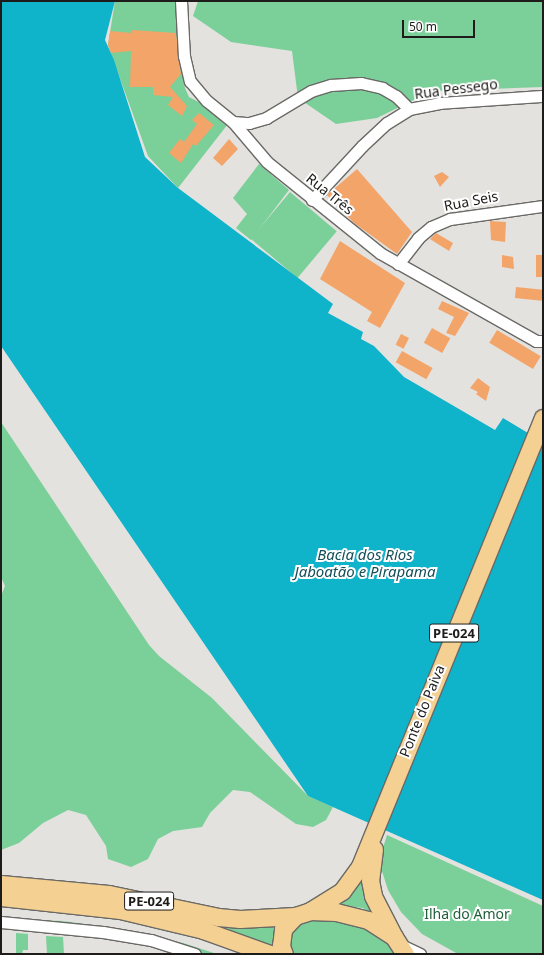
<!DOCTYPE html>
<meta charset="utf-8">
<style>
body{margin:0}
#map{position:relative;width:544px;height:955px;overflow:hidden;background:#e3e2df;font-family:"Noto Sans",sans-serif}
div>[style]{position:absolute}
.green>*{inset:0;background:#7bcf98;transform-origin:0 0}
.water>*{inset:0;background:#0fb3ca}
.building>*{inset:0;background:#f3a469;transform-origin:0 0}
.roads{filter:drop-shadow(1px 0 #6a6966) drop-shadow(-1px 0 #6a6966) drop-shadow(0 1px #6a6966) drop-shadow(0 -1px #6a6966)}
.street>*{height:11px;margin:-5.5px;padding:0 5.5px;transform-origin:5.5px;border-radius:5.5px;background:#fff}
.primary>*{height:17px;margin:-8.5px;padding:0 8.5px;transform-origin:8.5px;border-radius:8.5px;background:#f4d092}
span{translate:-50% -50%;white-space:nowrap;text-align:center;line-height:1.15;-webkit-text-stroke:4px #fff;paint-order:stroke}
.shield-label span{padding:1px 3px;background:#fff;border:1px solid;border-radius:3px;-webkit-text-stroke-width:0}
.shield-label{font-size:13px;color:#1d1c1b;font-weight:700}
.street-label{font-size:14px;color:#1d1c1b}
.park-label{font-size:14px;color:#1f5f3a}
.water-label{font-size:15px;color:#154f59;font-style:italic}
.frame{position:absolute;inset:0;border:2px solid #1d1c1b;pointer-events:none}
.scale{position:absolute;left:402px;top:20px;width:73px;height:18px;box-sizing:border-box;border:2px solid #1d1c1b;border-top:0;padding-left:5px;font-size:12px;line-height:14px;white-space:nowrap;color:#1d1c1b;-webkit-text-stroke:3px #fff;paint-order:stroke}
</style>
<div id="map">
<div class="green">
<i style="clip-path:polygon(115px 1px,177px 1px,178px 52px,185px 88px,189px 97px,212px 109px,228px 124px,178px 188px,148px 156px,108px 45px)"></i>
<i style="clip-path:polygon(198px 1px,543px 1px,543px 87px,432px 91px,377px 118px,336px 124px,298px 98px,292px 51px,231px 42px,193px 16px)"></i>
<i style="clip-path:polygon(259px 164px,289px 190px,251px 240px,236px 228px,247px 214px,233px 198px)"></i>
<i style="left:290px;top:192px;width:61px;height:61px;rotate:40deg"></i>
<i style="clip-path:polygon(1px 422px,149px 645px,159px 656px,212px 698px,308px 796px,333px 807px,326px 820px,313px 827px,296px 824px,250px 792px,233px 790px,210px 813px,202px 827px,173px 831px,158px 839px,148px 859px,131px 867px,108px 859px,106px 846px,86px 815px,68px 810px,43px 823px,19px 843px,1px 850px,1px 596px,5px 586px,1px 577px)"></i>
<i style="clip-path:polygon(387px 835px,543px 906px,543px 954px,458px 954px,422px 934px,401px 912px,388px 890px,381px 868px,382px 851px)"></i>
<i style="clip-path:polygon(359px 862px,384px 920px,363px 908px,332px 904px)"></i>
<i style="clip-path:polygon(154px 906px,280px 924px,276px 952px)"></i>
<i style="clip-path:polygon(366px 918px,399px 954px,293px 954px,288px 947px,292px 925px,300px 919px)"></i>
<i style="clip-path:polygon(4px 919px,63px 921px,107px 927px,183px 943px,217px 954px,203px 954px,151px 938px)"></i>
<i style="clip-path:polygon(16px 933px,28px 934px,28px 950px,23px 950px,22px 954px,16px 954px)"></i>
<i style="clip-path:polygon(46px 936px,63px 937px,64px 954px,47px 954px)"></i>
</div>
<div class="water">
<i style="clip-path:polygon(1px 1px,115px 1px,105px 40px,114px 60px,145px 157px,178px 188px,333px 304px,328px 313px,363px 332px,361px 339px,374px 346px,404px 377px,495px 430px,503px 418px,543px 442px,543px 900px,308px 796px,1px 346px)"></i>
</div>
<div class="building">
<i style="clip-path:polygon(132px 30px,176px 33px,181px 74px,170px 87px,187px 106px,182px 116px,168px 105px,173px 97px,153px 95px,153px 87px,130px 87px,131px 51px,111px 53px,108px 45px,110px 31px,132px 33px)"></i>
<i style="clip-path:polygon(199px 113px,214px 125px,196px 146px,193px 144px,181px 163px,169px 153px,180px 139px,184px 142px,197px 124px,192px 120px)"></i>
<i style="clip-path:polygon(229px 139px,238px 149px,222px 166px,213px 158px)"></i>
<i style="clip-path:polygon(357px 169px,412px 232px,397px 254px,354px 223px,327px 195px)"></i>
<i style="clip-path:polygon(442px 172px,449px 177px,440px 187px,434px 176px)"></i>
<i style="clip-path:polygon(490px 221px,506px 222px,505px 242px,491px 240px)"></i>
<i style="clip-path:polygon(436px 233px,453px 243px,449px 251px,430px 239px)"></i>
<i style="clip-path:polygon(340px 241px,405px 283px,380px 328px,367px 321px,372px 312px,320px 279px)"></i>
<i style="clip-path:polygon(502px 255px,513px 257px,514px 269px,502px 267px)"></i>
<i style="left:536px;top:255px;width:7px;height:22px"></i>
<i style="left:516px;top:287px;width:27px;height:11px;rotate:6deg"></i>
<i style="clip-path:polygon(442px 301px,469px 313px,455px 336px,446px 333px,454px 317px,438px 309px)"></i>
<i style="left:432px;top:328px;width:21px;height:17px;rotate:29deg"></i>
<i style="left:497px;top:330px;width:51px;height:15px;rotate:31deg"></i>
<i style="left:401px;top:334px;width:9px;height:12px;rotate:27deg"></i>
<i style="left:402px;top:351px;width:35px;height:13px;rotate:29deg"></i>
<i style="clip-path:polygon(478px 378px,490px 387px,486px 401px,476px 394px,478px 392px,470px 388px)"></i>
</div>
<div class="roads">
<div class="street">
<i style="left:181px;top:1px;width:55px;rotate:86.9deg"></i>
<i style="left:184px;top:56px;width:26px;rotate:77deg"></i>
<i style="left:190px;top:81px;width:26px;rotate:50deg"></i>
<i style="left:207px;top:101px;width:33px;rotate:39deg"></i>
<i style="left:233px;top:122px;width:52px;rotate:49.6deg"></i>
<i style="left:267px;top:162px;width:145px;rotate:38.8deg"></i>
<i style="left:380px;top:253px;width:179px;rotate:29.4deg"></i>
<i style="left:536px;top:341px;width:7px"></i>
<i style="left:233px;top:122px;width:16px;rotate:4deg"></i>
<i style="left:249px;top:123px;width:18px;rotate:-16deg"></i>
<i style="left:266px;top:118px;width:52px;rotate:-31deg"></i>
<i style="left:311px;top:91px;width:21px;rotate:-17deg"></i>
<i style="left:331px;top:85px;width:30px;rotate:-4deg"></i>
<i style="left:361px;top:83px;width:22px;rotate:13deg"></i>
<i style="left:382px;top:88px;width:16px;rotate:30deg"></i>
<i style="left:396px;top:96px;width:18px;rotate:45deg"></i>
<i style="left:312px;top:200px;width:74px;rotate:-47.2deg"></i>
<i style="left:362px;top:146px;width:34px;rotate:-43deg"></i>
<i style="left:387px;top:123px;width:26px;rotate:-32deg"></i>
<i style="left:409px;top:109px;width:31px;rotate:-11deg"></i>
<i style="left:439px;top:103px;width:104px;rotate:-3.9deg"></i>
<i style="left:398px;top:264px;width:33px;rotate:-52deg"></i>
<i style="left:418px;top:238px;width:17px;rotate:-40deg"></i>
<i style="left:431px;top:227px;width:21px;rotate:-23deg"></i>
<i style="left:450px;top:219px;width:94px;rotate:-8deg"></i>
<i style="left:1px;top:922px;width:102px;rotate:5.6deg"></i>
<i style="left:103px;top:932px;width:49px;rotate:9.5deg"></i>
<i style="left:151px;top:940px;width:46px;rotate:17.7deg"></i>
<i style="left:401px;top:945px;width:21px;rotate:25deg"></i>
</div>
<div class="primary">
<i style="left:374px;top:849px;width:31px;rotate:97deg"></i>
<i style="left:370px;top:880px;width:16px;rotate:79deg"></i>
<i style="left:373px;top:896px;width:46px;rotate:62.9deg"></i>
<i style="left:1px;top:884px;width:108px;rotate:5.3deg"></i>
<i style="left:109px;top:894px;width:111px;rotate:11.9deg"></i>
<i style="left:218px;top:917px;width:22px;rotate:5deg"></i>
<i style="left:240px;top:919px;width:55px;rotate:-3.1deg"></i>
<i style="left:1px;top:897px;width:120px;rotate:6.2deg"></i>
<i style="left:120px;top:910px;width:85px;rotate:13.5deg"></i>
<i style="left:203px;top:930px;width:71px;rotate:19.7deg"></i>
<i style="left:310px;top:911px;width:38px;rotate:-32deg"></i>
<i style="left:342px;top:891px;width:31px;rotate:-54deg"></i>
<i style="left:360px;top:866px;width:484px;rotate:-67.8deg"></i>
<i style="left:284px;top:954px;width:9px;rotate:-111deg"></i>
<i style="left:281px;top:946px;width:17px;rotate:-83deg"></i>
<i style="left:283px;top:929px;width:18px;rotate:-47deg"></i>
<i style="left:295px;top:916px;width:16px;rotate:-18deg"></i>
<i style="left:310px;top:911px;width:26px;rotate:2deg"></i>
<i style="left:336px;top:912px;width:33px;rotate:14deg"></i>
<i style="left:368px;top:920px;width:31px;rotate:33deg"></i>
<i style="left:394px;top:937px;width:20px;rotate:57deg"></i>
</div>
</div>
<div class="shield-label">
<span style="left:454px;top:633px">PE-024</span>
<span style="left:149px;top:901px">PE-024</span>
</div>
<div class="street-label">
<span style="left:456px;top:89px;rotate:-7deg">Rua Pessego</span>
<span style="left:330px;top:194px;rotate:39deg">Rua Três</span>
<span style="left:471px;top:201px;rotate:-11deg">Rua Seis</span>
<span style="left:422px;top:711px;rotate:-68deg">Ponte do Paiva</span>
</div>
<div class="park-label">
<span style="left:467px;top:914px">Ilha do Amor</span>
</div>
<div class="water-label">
<span style="left:365px;top:563px">Bacia dos Rios<br>Jaboatão e Pirapama</span>
</div>
<div class="frame"></div>
<div class="scale">50 m</div>
</div>
